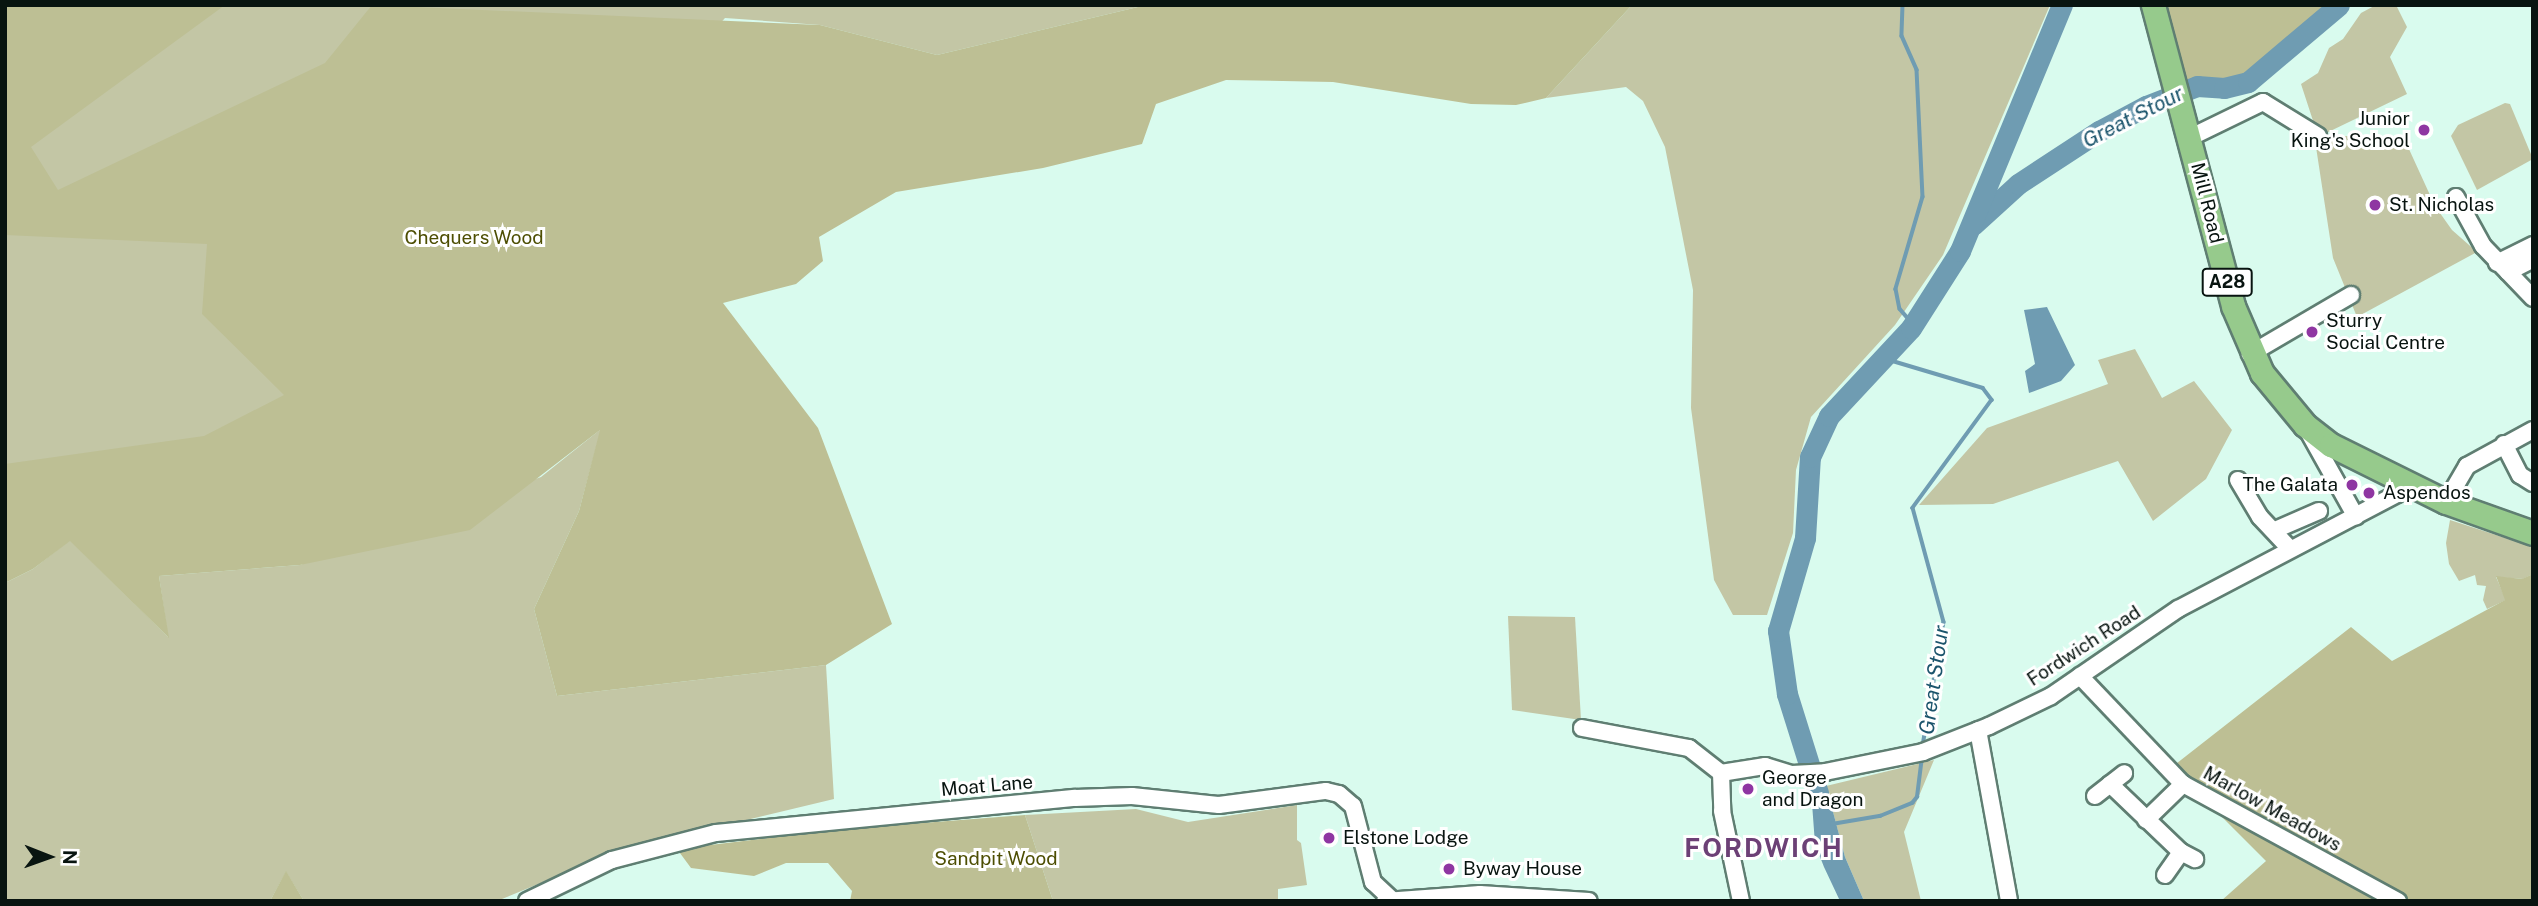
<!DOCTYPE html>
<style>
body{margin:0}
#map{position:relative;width:2538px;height:906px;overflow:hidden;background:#d9fbee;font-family:"Public Sans",sans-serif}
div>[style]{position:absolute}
.green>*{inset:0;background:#c3c6a5}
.forest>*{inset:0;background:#bdbf94}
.water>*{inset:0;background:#6f9cb2}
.stream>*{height:3.5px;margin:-1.75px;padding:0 1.75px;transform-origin:1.75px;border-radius:1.75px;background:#6f9cb2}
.river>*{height:21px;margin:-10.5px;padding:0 10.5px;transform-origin:10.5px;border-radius:10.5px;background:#6f9cb2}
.roads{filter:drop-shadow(2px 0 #5f7e72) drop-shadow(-2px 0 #5f7e72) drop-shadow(0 2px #5f7e72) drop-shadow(0 -2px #5f7e72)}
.minor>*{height:16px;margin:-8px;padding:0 8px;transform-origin:8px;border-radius:8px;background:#fff}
.highway>*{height:23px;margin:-11.5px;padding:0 11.5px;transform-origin:11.5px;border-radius:11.5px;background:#96ca8c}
.dots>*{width:19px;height:19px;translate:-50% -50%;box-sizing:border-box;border:4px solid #fff;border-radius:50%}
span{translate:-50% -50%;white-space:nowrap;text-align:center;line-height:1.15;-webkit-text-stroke:6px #fff;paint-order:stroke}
.shield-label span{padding:2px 5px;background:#fff;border:2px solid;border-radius:5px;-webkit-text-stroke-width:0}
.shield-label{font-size:18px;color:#081410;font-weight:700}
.poi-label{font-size:19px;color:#081410}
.right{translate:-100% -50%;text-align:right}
.left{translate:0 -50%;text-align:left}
.street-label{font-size:19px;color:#081410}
.park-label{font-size:19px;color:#4d4e03}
.water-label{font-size:21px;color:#1b546c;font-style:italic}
.district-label{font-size:26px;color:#6c4076;font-weight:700;letter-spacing:2px}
.frame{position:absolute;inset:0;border:7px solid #081410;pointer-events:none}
.north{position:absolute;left:14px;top:822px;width:70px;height:70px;-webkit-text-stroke:5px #fff;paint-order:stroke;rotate:91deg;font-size:19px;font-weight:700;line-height:28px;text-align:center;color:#081410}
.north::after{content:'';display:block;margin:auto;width:24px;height:32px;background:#081410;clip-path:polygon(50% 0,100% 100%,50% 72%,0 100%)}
</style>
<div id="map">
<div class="green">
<i style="clip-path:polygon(5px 5px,1221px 5px,1211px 9px,1142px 6px,937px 55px,820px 25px,725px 18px,332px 452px,5px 501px)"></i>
<i style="clip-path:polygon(1632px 5px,2050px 5px,1943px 255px,1895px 325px,1811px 417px,1796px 470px,1793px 533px,1767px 615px,1733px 615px,1714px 580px,1691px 408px,1693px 290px,1665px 147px,1643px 101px,1626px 87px,1546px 98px)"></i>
<i style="clip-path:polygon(2376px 5px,2396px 5px,2407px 27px,2390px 57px,2407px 94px,2320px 136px,2403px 136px,2435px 206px,2452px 230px,2477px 252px,2357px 317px,2333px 258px,2316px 147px,2318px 136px,2301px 84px,2318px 73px,2329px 48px,2343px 39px,2361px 13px)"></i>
<i style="clip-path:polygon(2505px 103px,2510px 104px,2533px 159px,2477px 190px,2451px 136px,2458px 125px)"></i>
<i style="clip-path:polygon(2135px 349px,2162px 398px,2194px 381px,2232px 430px,2206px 479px,2153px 521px,2118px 461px,1993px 504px,1919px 505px,1987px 428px,2108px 384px,2098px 360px)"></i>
<i style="clip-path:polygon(601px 429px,579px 511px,534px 609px,557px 696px,826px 665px,834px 799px,618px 851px,497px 901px,304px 901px,286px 872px,270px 901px,7px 901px,5px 583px,33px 569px,70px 540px,168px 637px,159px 576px,300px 565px,541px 477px)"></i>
<i style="clip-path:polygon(2450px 520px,2533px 547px,2533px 574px,2523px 579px,2496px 577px,2506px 600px,2487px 609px,2483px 600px,2486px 586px,2477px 585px,2475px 575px,2459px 581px,2449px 564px,2446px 543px)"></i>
<i style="clip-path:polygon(1508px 616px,1575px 617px,1581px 720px,1512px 710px)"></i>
<i style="clip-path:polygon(1934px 760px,1904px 832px,1921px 901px,1864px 901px,1845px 857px,1826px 786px)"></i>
<i style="clip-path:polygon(1297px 805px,1297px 840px,1301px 843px,1307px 885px,1278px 889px,1278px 901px,1053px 901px,1025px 815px,1136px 809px,1188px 822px)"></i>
</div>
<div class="forest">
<i style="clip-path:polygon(5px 5px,225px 5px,31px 147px,58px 190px,325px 63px,372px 5px,820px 25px,937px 55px,1142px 6px,1632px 5px,1546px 98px,1516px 105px,1471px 104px,1333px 82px,1226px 80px,1156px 104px,1142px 144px,1043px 168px,896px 192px,819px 237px,823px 261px,796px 284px,723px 303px,818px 428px,892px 624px,826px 665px,557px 696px,534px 609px,579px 511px,600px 430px,470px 530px,300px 565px,159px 576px,169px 638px,70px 541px,33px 569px,5px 583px,5px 464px,204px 436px,284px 395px,202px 314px,207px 244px,5px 235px)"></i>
<i style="clip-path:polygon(2161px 5px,2332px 5px,2245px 77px,2219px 85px,2200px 80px,2184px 83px)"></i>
<i style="clip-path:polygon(2533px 574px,2533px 901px,2221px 901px,2266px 861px,2172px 767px,2351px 627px,2392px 661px,2505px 600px,2496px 576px,2522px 579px)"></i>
<i style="clip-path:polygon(1025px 815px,1053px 901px,850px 901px,852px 891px,828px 863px,786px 863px,754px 876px,691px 868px,677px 849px,833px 830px)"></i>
<i style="clip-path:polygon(286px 871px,304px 901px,270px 901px)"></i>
</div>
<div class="water">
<i style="clip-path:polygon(2047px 307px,2075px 365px,2061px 381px,2029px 393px,2025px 371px,2035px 364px,2024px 310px)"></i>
<i style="clip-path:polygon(1810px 776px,1824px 778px,1845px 857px,1864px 901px,1840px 901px,1824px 867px,1815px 844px)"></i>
</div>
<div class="stream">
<i style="left:1903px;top:5px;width:31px;rotate:92deg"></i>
<i style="left:1902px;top:36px;width:37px;rotate:66deg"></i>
<i style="left:1917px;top:70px;width:127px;rotate:87.3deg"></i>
<i style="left:1923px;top:197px;width:96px;rotate:106.4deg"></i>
<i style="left:1896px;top:289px;width:20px;rotate:79deg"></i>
<i style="left:1900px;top:309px;width:20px;rotate:49deg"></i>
<i style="left:1886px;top:359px;width:101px;rotate:16.6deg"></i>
<i style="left:1983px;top:388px;width:15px;rotate:53deg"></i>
<i style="left:1992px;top:400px;width:134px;rotate:126.2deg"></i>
<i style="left:1913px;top:508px;width:118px;rotate:74.8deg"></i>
<i style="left:1944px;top:622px;width:126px;rotate:99.6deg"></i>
<i style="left:1832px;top:824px;width:49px;rotate:-9.5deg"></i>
<i style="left:1880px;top:816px;width:35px;rotate:-22deg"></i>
<i style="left:1912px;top:803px;width:8px;rotate:-50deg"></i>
<i style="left:1917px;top:797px;width:40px;rotate:-82.9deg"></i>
</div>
<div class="river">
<i style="left:1973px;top:225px;width:61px;rotate:-42.3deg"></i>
<i style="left:2018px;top:184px;width:97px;rotate:-33.2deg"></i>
<i style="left:2099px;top:131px;width:53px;rotate:-28deg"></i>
<i style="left:2146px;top:106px;width:55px;rotate:-21.4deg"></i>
<i style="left:2197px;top:86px;width:27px;rotate:4deg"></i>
<i style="left:2224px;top:88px;width:25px;rotate:-14deg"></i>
<i style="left:2248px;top:82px;width:119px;rotate:-40.2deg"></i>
<i style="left:1818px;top:793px;width:104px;rotate:-107.4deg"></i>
<i style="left:1787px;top:694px;width:64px;rotate:-98.1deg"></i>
<i style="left:1778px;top:631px;width:97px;rotate:-73.8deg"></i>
<i style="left:1805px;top:538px;width:81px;rotate:-86.5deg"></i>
<i style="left:1810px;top:457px;width:45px;rotate:-65.1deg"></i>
<i style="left:1829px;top:416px;width:120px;rotate:-47deg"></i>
<i style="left:1911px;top:328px;width:91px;rotate:-57.5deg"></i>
<i style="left:1960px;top:251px;width:266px;rotate:-67.5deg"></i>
</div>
<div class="roads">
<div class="minor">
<i style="left:2191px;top:137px;width:80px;rotate:-25.9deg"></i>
<i style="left:2263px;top:102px;width:65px;rotate:31.7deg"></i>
<i style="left:2456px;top:197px;width:56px;rotate:61.1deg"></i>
<i style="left:2483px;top:246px;width:72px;rotate:46.1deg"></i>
<i style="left:2497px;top:263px;width:40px;rotate:-26.6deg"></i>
<i style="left:2508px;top:272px;width:28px;rotate:-27deg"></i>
<i style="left:2250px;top:354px;width:117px;rotate:-30.3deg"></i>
<i style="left:2308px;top:431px;width:98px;rotate:60.8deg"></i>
<i style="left:2504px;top:444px;width:35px;rotate:63deg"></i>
<i style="left:2520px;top:475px;width:15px;rotate:32deg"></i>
<i style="left:2238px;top:480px;width:43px;rotate:59.3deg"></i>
<i style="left:2260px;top:517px;width:44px;rotate:46.8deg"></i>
<i style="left:2446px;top:502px;width:42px;rotate:-59.7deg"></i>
<i style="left:2467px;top:466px;width:75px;rotate:-28.6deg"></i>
<i style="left:2275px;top:530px;width:48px;rotate:-23.4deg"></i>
<i style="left:2080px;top:676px;width:149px;rotate:46.4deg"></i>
<i style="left:2183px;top:784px;width:245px;rotate:28.6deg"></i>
<i style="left:1582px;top:728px;width:109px;rotate:10.6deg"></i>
<i style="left:1689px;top:748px;width:41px;rotate:38deg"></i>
<i style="left:1978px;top:730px;width:174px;rotate:79.7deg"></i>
<i style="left:1721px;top:773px;width:45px;rotate:-9deg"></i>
<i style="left:1765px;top:766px;width:28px;rotate:17deg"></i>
<i style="left:1792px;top:774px;width:33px;rotate:-3deg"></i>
<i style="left:1825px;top:772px;width:100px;rotate:-11.5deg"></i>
<i style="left:1923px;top:752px;width:71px;rotate:-21.5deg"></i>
<i style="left:1989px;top:726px;width:69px;rotate:-25.8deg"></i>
<i style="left:2051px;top:696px;width:154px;rotate:-34.4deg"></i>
<i style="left:2178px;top:609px;width:247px;rotate:-27.7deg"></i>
<i style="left:2397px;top:494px;width:12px;rotate:-66deg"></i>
<i style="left:1721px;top:773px;width:38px;rotate:88deg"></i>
<i style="left:1722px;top:811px;width:92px;rotate:78.1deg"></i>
<i style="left:2110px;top:784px;width:98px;rotate:43.8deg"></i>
<i style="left:2181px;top:852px;width:16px;rotate:27deg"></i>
<i style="left:2095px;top:796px;width:37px;rotate:-38deg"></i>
<i style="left:2146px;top:820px;width:52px;rotate:-44.2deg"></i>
<i style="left:2165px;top:875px;width:28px;rotate:-55deg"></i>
<i style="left:527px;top:901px;width:94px;rotate:-25.8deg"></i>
<i style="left:612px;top:860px;width:107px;rotate:-14.6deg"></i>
<i style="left:716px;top:833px;width:361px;rotate:-5.6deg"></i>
<i style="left:1075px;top:798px;width:57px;rotate:-2deg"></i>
<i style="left:1132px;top:796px;width:87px;rotate:5.9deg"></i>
<i style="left:1219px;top:805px;width:108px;rotate:-7.5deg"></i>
<i style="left:1326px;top:791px;width:13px;rotate:13deg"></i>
<i style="left:1339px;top:794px;width:18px;rotate:41deg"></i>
<i style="left:1353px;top:806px;width:79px;rotate:75.3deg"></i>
<i style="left:1373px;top:882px;width:25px;rotate:43deg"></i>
<i style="left:1385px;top:901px;width:95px;rotate:-4.2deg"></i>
<i style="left:1480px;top:894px;width:109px;rotate:3.7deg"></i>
</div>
<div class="highway">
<i style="left:2153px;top:5px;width:311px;rotate:75.1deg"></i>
<i style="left:2233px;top:306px;width:73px;rotate:66.6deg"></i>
<i style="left:2262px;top:373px;width:67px;rotate:50.4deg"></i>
<i style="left:2305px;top:425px;width:33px;rotate:38deg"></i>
<i style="left:2331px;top:445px;width:128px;rotate:26.4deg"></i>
<i style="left:2446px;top:502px;width:92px;rotate:19.6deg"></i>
</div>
</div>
<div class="dots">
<i style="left:2424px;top:130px;background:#8f36a2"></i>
<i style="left:2375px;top:205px;background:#8f36a2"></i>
<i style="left:2312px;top:332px;background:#8f36a2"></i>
<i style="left:2352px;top:485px;background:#8f36a2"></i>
<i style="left:2369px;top:493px;background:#8f36a2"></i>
<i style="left:1748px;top:789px;background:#8f36a2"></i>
<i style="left:1329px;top:838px;background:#8f36a2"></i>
<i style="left:1449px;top:869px;background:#8f36a2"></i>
</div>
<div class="shield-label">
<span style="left:2227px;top:282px">A28</span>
</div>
<div class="poi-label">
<span class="right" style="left:2410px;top:130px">Junior<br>King's School</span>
<span class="left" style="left:2389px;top:205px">St. Nicholas</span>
<span class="left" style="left:2326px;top:332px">Sturry<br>Social Centre</span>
<span class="right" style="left:2338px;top:485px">The Galata</span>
<span class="left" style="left:2383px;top:493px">Aspendos</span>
<span class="left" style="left:1762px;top:789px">George<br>and Dragon</span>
<span class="left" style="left:1343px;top:838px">Elstone Lodge</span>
<span class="left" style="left:1463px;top:869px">Byway House</span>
</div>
<div class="street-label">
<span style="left:2207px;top:203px;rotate:76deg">Mill Road</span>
<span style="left:2084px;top:646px;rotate:-33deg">Fordwich Road</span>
<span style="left:987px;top:786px;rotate:-5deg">Moat Lane</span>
<span style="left:2272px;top:809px;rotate:29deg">Marlow Meadows</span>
</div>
<div class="park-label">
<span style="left:474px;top:238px">Chequers Wood</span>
<span style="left:996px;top:859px">Sandpit Wood</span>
</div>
<div class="water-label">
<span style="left:2133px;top:117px;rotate:-27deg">Great Stour</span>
<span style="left:1934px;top:680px;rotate:-82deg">Great Stour</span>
</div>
<div class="district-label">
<span style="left:1764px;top:848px">FORDWICH</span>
</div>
<div class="frame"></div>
<div class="north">N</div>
</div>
